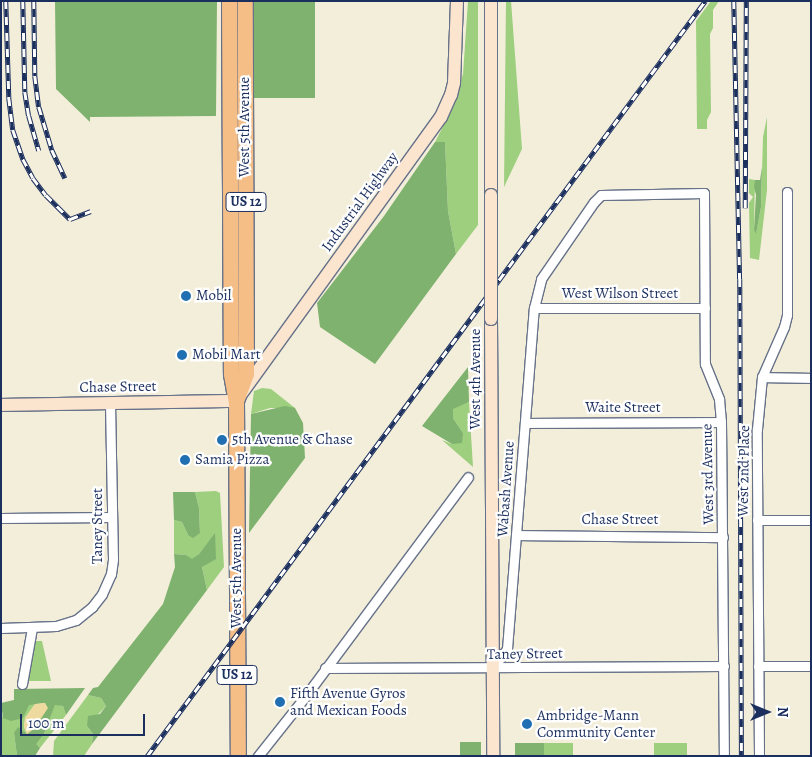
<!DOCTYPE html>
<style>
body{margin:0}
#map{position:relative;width:812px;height:757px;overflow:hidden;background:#f3eeda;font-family:Alegreya,serif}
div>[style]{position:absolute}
.green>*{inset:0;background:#9dcf7f;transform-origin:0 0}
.forest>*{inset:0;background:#7eb26e;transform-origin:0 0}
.sand>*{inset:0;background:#eeda9e}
.roads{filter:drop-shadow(1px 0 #677289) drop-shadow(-1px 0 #677289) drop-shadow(0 1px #677289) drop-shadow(0 -1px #677289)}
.street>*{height:9px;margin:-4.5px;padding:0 4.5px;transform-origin:4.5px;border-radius:4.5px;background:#fff}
.secondary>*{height:12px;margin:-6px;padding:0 6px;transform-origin:6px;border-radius:6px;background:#fbe5cf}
.primary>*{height:15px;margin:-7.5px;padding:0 7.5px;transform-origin:7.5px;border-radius:7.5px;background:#f6be87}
.rail>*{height:4.5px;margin-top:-2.25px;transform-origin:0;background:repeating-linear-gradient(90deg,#fff 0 8px,#1b2f5e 0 16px);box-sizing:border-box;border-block:1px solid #1b2f5e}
.bridges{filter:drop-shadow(1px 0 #677289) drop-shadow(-1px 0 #677289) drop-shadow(0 1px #677289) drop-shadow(0 -1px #677289)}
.secondary-bridge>*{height:12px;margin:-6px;padding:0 6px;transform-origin:6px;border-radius:6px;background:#fbe5cf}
.dots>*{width:14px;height:14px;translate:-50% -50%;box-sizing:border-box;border:2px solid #fff;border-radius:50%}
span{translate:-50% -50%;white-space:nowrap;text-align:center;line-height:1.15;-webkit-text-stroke:4.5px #fff;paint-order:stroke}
.shield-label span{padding:1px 4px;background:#fff;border:1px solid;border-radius:4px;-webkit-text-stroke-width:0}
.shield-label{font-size:14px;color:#1b2f5e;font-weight:700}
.street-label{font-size:15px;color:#1b2f5e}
.poi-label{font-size:15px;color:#1b2f5e}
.left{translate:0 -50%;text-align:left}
.frame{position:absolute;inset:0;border:2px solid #1b2f5e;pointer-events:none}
.north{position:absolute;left:742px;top:687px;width:50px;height:50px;-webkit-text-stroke:4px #fff;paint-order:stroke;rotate:90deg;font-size:14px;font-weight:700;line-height:20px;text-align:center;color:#1b2f5e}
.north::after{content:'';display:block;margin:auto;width:18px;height:22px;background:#1b2f5e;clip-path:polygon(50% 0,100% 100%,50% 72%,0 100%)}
.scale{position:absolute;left:20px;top:714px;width:125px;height:22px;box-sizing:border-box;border:2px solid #1b2f5e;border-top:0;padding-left:6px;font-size:15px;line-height:18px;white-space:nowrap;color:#1b2f5e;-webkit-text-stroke:4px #fff;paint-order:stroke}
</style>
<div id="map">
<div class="green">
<i style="clip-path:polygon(468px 1px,478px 1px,478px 225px,456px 254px,448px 211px,445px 142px,435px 142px,451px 111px,463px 74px)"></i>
<i style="clip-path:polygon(506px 1px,511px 1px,522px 149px,504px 187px)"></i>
<i style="clip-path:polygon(711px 1px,719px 1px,713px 10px,713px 28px,710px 34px,711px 112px,707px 120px,707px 129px,697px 129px,696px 21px)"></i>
<i style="clip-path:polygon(767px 117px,767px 190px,759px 260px,750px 258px,749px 203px,753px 197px,749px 193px,749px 179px,755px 180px,754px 230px,756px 233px,761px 207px,763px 137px)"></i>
<i style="clip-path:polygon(262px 388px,271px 389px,295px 408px,270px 408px,251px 414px,254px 391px)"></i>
<i style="clip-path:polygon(469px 402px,473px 467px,442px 440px,452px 444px,463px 433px,453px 418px,453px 408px)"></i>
<i style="clip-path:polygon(216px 491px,220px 493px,224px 567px,207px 590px,202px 567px,210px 561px,215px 534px,199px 554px,192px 560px,186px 555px,174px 554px,174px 520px,182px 522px,188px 535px,200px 532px,199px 508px,195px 492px)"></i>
<i style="clip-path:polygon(34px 641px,42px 641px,51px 681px,27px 681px)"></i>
<i style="clip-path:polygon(88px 695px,101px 698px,106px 706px,87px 726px,93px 734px,92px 744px,84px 756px,53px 756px,54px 741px)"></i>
<i style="clip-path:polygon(29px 704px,35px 704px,25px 718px,24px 727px,27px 734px,14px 733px,17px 756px,1px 756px,1px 710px,3px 718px)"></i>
<i style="clip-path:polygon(55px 704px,63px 706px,66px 715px,40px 748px,35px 744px,44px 734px)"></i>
<i style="left:544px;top:743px;width:29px;height:13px"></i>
<i style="left:654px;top:743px;width:33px;height:13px"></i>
</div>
<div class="forest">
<i style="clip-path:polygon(55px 1px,217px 1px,216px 116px,90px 117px,90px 122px,56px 89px)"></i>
<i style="left:315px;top:1px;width:97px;height:63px;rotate:90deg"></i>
<i style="clip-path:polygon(435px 142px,445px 142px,448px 211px,456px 254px,375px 364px,320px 327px,317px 303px,384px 216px)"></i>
<i style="clip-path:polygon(762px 167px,761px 207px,756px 234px,754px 230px,756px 195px,754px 187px,755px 180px,760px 180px)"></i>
<i style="clip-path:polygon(468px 367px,469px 402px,453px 409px,453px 418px,463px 433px,462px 443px,452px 444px,422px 426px)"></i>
<i style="clip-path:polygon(285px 406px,295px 408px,303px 423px,305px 458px,249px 533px,251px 414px)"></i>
<i style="clip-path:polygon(173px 492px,195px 492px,199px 508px,200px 533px,193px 538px,188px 535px,182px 522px,174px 520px)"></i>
<i style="clip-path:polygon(215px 533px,216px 559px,202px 567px,207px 590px,92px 744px,93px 734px,87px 726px,88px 716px,100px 714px,106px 706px,101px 698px,88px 695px,93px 688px,98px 687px,163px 604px,175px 567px,174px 554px,186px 555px,192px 559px,199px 554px)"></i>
<i style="clip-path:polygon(85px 688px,66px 715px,63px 706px,55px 705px,44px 734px,36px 744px,40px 748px,35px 756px,17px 756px,14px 733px,18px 727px,27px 734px,45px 703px,29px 705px,23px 718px,11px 721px,3px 718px,1px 703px,14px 700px,14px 689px)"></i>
<i style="left:460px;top:742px;width:21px;height:14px"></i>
<i style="left:515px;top:743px;width:29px;height:13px"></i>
</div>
<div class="sand">
<i style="clip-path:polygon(45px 703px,48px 708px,34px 729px,27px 734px,24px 727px,25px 718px,35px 704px)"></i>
</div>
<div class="roads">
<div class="street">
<i style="left:534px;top:308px;width:171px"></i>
<i style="left:762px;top:377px;width:49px;rotate:1.2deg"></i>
<i style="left:525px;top:423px;width:196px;rotate:-0.3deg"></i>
<i style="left:1px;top:518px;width:111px;rotate:-0.5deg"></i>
<i style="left:757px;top:520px;width:54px"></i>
<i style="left:516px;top:535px;width:207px;rotate:0.6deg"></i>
<i style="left:1px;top:628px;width:55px;rotate:-2.1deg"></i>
<i style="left:56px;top:626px;width:21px;rotate:-17deg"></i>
<i style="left:76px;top:620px;width:21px;rotate:-39deg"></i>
<i style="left:92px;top:607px;width:16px;rotate:-52deg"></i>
<i style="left:102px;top:594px;width:22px;rotate:-66deg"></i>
<i style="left:111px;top:574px;width:15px;rotate:-82deg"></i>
<i style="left:113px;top:559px;width:156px;rotate:-91.1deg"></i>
<i style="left:758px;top:666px;width:53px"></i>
<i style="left:325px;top:668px;width:399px;rotate:-0.3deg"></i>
<i style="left:493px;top:668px;width:24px;rotate:-54deg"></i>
<i style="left:507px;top:649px;width:342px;rotate:-85.5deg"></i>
<i style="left:534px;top:308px;width:30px;rotate:-76deg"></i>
<i style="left:541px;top:279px;width:93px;rotate:-55.5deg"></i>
<i style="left:594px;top:202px;width:10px;rotate:-45deg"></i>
<i style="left:601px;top:195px;width:103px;rotate:-1.1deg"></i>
<i style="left:704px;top:193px;width:171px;rotate:89.7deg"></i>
<i style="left:705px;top:364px;width:38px;rotate:68deg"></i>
<i style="left:719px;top:399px;width:23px;rotate:85deg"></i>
<i style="left:721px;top:422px;width:334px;rotate:89.5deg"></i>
<i style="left:22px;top:684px;width:57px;rotate:-79.9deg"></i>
<i style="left:258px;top:756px;width:74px;rotate:-51.6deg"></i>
<i style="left:304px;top:698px;width:275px;rotate:-53.4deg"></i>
<i style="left:759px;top:756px;width:327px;rotate:-90.4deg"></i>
<i style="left:757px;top:429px;width:52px;rotate:-84.5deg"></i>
<i style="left:762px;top:377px;width:55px;rotate:-66.3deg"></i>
<i style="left:784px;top:327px;width:12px;rotate:-76deg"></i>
<i style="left:787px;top:315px;width:123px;rotate:-90deg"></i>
</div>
<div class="secondary">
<i style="left:491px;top:1px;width:194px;rotate:90deg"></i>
<i style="left:491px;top:319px;width:437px;rotate:89.7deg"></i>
<i style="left:1px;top:405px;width:235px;rotate:-1deg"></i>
<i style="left:236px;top:401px;width:350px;rotate:-54.2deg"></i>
<i style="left:441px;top:117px;width:24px;rotate:-66deg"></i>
<i style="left:451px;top:95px;width:12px;rotate:-76deg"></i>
<i style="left:454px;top:83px;width:82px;rotate:-87.9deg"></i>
</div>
<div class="primary">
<i style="left:229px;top:1px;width:373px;rotate:89.7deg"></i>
<i style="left:231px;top:374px;width:27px;rotate:80deg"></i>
<i style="left:236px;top:401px;width:355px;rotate:89.7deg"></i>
<i style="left:236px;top:401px;width:29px;rotate:-70deg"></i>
<i style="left:246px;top:374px;width:373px;rotate:-90.2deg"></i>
</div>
</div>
<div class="rail">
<i style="left:6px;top:1px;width:97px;rotate:88.2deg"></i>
<i style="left:9px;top:98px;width:32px;rotate:83deg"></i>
<i style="left:13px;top:130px;width:31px;rotate:71deg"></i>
<i style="left:23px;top:159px;width:21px;rotate:62deg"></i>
<i style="left:33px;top:178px;width:21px;rotate:53deg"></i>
<i style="left:46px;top:195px;width:34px;rotate:45deg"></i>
<i style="left:70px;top:219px;width:22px;rotate:-21deg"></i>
<i style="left:23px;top:1px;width:91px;rotate:88.7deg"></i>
<i style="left:25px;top:92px;width:24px;rotate:81deg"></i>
<i style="left:29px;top:116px;width:36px;rotate:74deg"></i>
<i style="left:34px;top:1px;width:75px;rotate:89.2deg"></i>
<i style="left:35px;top:76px;width:31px;rotate:83deg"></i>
<i style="left:39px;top:107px;width:45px;rotate:73.2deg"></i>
<i style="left:52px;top:150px;width:31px;rotate:65deg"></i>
<i style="left:734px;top:1px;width:278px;rotate:88.8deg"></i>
<i style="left:740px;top:279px;width:477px;rotate:89.8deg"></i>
<i style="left:745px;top:208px;width:207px;rotate:-89.7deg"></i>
<i style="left:147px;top:756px;width:939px;rotate:-53.53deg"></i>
</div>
<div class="bridges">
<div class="secondary-bridge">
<i style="left:491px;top:195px;width:124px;rotate:90deg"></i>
</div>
</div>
<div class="dots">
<i style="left:186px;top:296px;background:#1f6fb2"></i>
<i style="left:182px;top:355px;background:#1f6fb2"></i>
<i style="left:222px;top:440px;background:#1f6fb2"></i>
<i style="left:185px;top:460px;background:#1f6fb2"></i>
<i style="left:280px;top:702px;background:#1f6fb2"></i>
<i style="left:527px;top:724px;background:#1f6fb2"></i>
</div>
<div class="shield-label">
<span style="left:246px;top:202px">US 12</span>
<span style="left:237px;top:675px">US 12</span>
</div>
<div class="street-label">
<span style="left:245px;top:127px;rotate:-90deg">West 5th Avenue</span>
<span style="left:360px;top:202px;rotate:-54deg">Industrial Highway</span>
<span style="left:620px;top:294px">West Wilson Street</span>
<span style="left:476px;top:379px;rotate:-90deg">West 4th Avenue</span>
<span style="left:118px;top:387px;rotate:-1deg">Chase Street</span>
<span style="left:623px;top:408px">Waite Street</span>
<span style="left:744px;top:471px;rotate:-89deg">West 2nd Place</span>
<span style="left:708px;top:474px;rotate:-91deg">West 3rd Avenue</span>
<span style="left:506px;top:489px;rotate:-86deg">Wabash Avenue</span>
<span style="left:620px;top:520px">Chase Street</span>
<span style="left:98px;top:526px;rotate:-90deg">Taney Street</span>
<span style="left:237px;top:578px;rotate:-90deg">West 5th Avenue</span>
<span style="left:525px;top:654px;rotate:-1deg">Taney Street</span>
</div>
<div class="poi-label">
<span class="left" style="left:196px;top:296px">Mobil</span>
<span class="left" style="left:192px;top:355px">Mobil Mart</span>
<span class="left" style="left:232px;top:440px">5th Avenue &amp; Chase</span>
<span class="left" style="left:195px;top:460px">Samia Pizza</span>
<span class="left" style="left:290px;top:702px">Fifth Avenue Gyros<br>and Mexican Foods</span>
<span class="left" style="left:537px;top:724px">Ambridge-Mann<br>Community Center</span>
</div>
<div class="frame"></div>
<div class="north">N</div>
<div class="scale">100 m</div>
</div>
